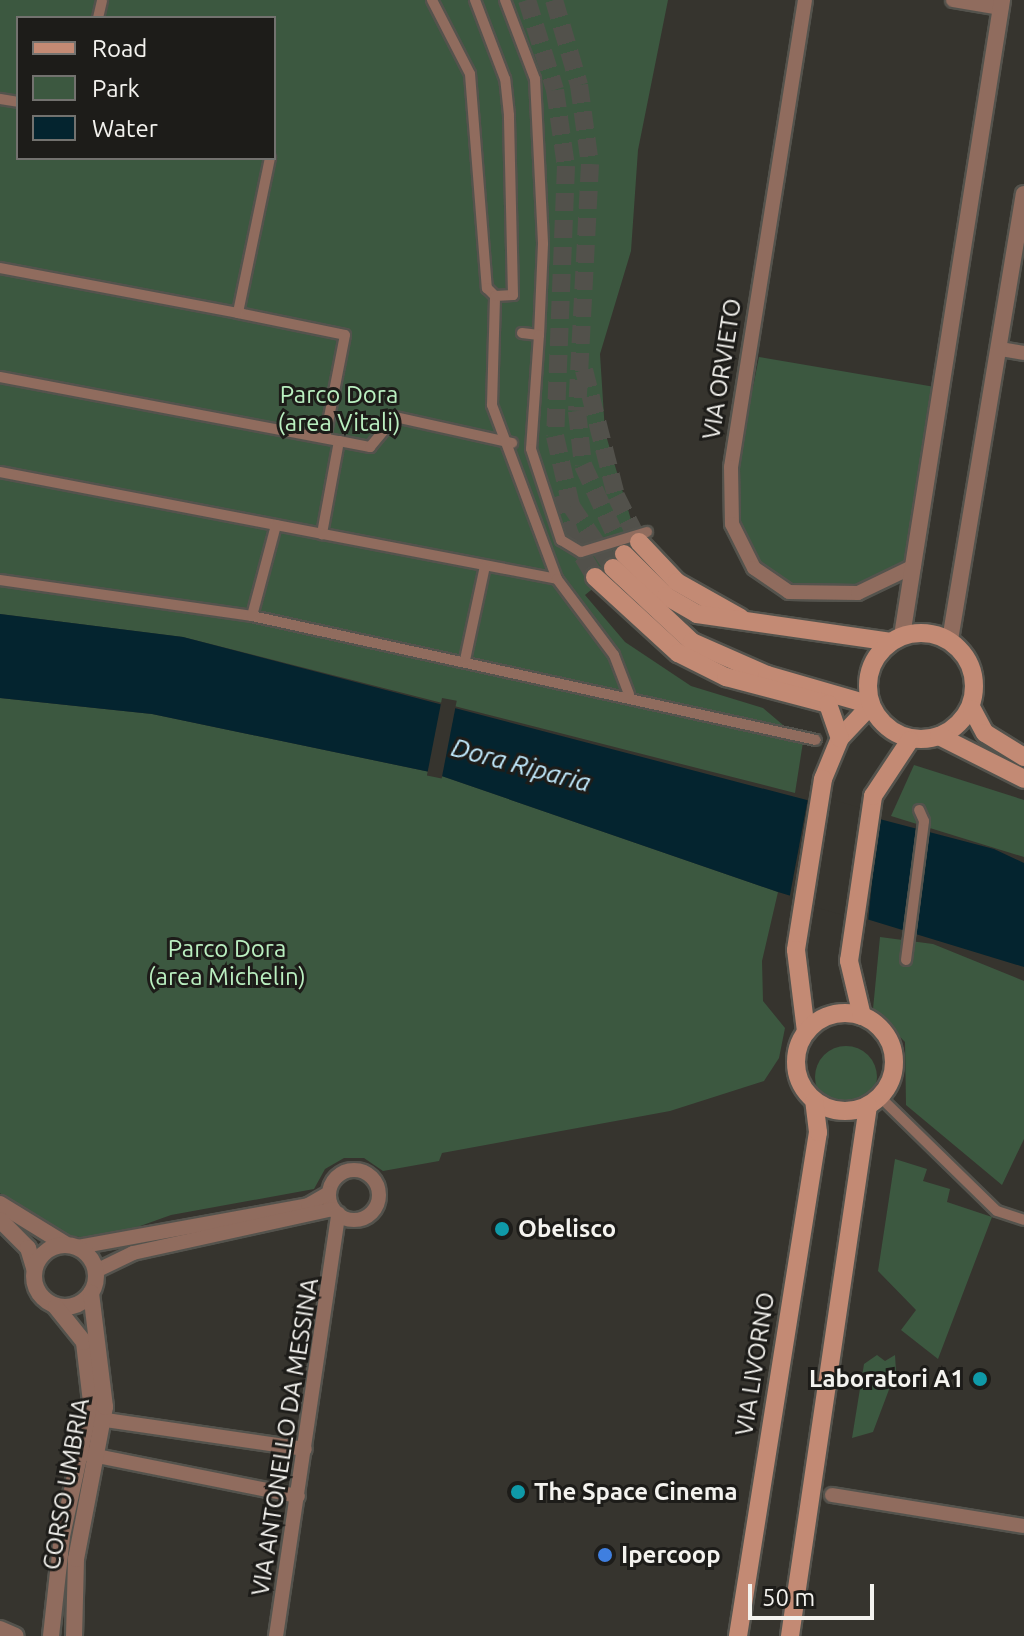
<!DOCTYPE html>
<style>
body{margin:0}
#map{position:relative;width:1024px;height:1636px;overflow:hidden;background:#36342e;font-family:Ubuntu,sans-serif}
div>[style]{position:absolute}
.green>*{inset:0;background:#3c5840}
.round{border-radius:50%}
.water>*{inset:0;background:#04242f}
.pier>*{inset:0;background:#36342e;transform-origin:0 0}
.secondary-tunnel>*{height:18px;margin-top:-9px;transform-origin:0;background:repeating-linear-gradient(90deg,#52514b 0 18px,transparent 0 27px)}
.roads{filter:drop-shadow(2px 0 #54534d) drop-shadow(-2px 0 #54534d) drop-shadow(0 2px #54534d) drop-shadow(0 -2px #54534d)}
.pedestrian>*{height:10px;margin:-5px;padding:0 5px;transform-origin:5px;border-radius:5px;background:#906c5e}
.minor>*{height:14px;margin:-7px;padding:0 7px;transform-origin:7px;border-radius:7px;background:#906c5e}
.minor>.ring{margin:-7px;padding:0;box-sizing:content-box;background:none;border:14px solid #906c5e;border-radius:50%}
.tertiary>*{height:16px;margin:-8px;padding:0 8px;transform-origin:8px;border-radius:8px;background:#906c5e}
.tertiary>.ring{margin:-8px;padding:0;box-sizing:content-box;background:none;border:16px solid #906c5e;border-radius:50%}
.secondary>*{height:18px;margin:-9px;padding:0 9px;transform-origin:9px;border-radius:9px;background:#c38a74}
.secondary>.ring{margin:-9px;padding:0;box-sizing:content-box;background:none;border:18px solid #c38a74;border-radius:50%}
.dots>*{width:22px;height:22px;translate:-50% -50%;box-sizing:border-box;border:4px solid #1d1c19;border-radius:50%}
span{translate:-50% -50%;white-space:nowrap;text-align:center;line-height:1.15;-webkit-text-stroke:6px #1d1c19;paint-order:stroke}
.street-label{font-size:24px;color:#f4f3ef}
.park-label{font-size:24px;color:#baefc0}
.poi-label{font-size:24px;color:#f4f3ef;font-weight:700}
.left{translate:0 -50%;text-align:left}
.right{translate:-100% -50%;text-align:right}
.water-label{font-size:26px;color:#c1eafd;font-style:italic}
.legend{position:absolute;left:16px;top:16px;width:260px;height:144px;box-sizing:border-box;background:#1d1c19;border:2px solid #73726f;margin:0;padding:10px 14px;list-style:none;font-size:24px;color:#f4f3ef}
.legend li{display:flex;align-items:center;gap:16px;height:40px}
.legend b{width:40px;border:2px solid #73726f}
.scale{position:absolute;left:748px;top:1584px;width:126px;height:36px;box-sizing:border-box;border:4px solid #f4f3ef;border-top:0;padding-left:10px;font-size:24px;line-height:28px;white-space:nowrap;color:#f4f3ef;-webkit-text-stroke:6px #1d1c19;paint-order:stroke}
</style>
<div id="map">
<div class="green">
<i style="clip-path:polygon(evenodd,0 0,668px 0,638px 150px,631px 251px,600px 354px,605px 432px,640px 550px,585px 595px,625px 642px,691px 686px,763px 708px,803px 742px,795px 793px,183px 637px,0 614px,0 0,18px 18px,274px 18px,274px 158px,18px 158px,18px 18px)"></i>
<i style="clip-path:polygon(759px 357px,935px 387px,909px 563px,864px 586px,791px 587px,770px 578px,739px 523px,736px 471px)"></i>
<i style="clip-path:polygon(0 698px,152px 714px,430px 772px,778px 892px,762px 961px,763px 1001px,785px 1028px,779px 1058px,764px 1081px,670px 1111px,442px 1153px,439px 1161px,383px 1171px,364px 1158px,344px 1158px,325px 1169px,314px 1189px,171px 1215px,101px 1240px,58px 1234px,16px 1212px,0 1193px)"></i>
<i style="clip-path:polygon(914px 765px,1024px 800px,1024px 857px,891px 816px)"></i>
<i style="clip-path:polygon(880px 937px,933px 944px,1024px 981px,1024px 1139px,1002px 1185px,906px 1105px,905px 1042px,873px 1009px)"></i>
<i class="round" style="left:815px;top:1046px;width:62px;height:62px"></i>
<i style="clip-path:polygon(895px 1159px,927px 1169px,923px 1181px,950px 1189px,947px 1202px,992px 1217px,938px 1359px,901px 1330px,916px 1310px,878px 1271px)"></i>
<i style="clip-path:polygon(877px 1355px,885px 1361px,895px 1355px,896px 1371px,873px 1432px,852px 1438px,864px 1364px)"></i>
</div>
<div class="water">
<i style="clip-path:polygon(0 614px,183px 637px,994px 849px,1024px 863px,1024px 967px,778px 892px,430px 772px,152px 714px,0 698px)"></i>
</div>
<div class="pier">
<i style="left:442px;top:698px;width:15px;height:79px;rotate:11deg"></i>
<i style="clip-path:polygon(809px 793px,879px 813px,868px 922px,789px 900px)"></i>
</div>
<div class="secondary-tunnel">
<i style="left:527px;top:0;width:94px;rotate:72.7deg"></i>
<i style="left:555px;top:90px;width:77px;rotate:81.8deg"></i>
<i style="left:566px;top:166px;width:270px;rotate:92.3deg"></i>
<i style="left:555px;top:436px;width:72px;rotate:77.1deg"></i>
<i style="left:571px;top:506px;width:75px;rotate:55.9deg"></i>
<i style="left:554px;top:0;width:89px;rotate:73.6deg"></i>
<i style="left:579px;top:85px;width:80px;rotate:82.1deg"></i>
<i style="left:590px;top:164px;width:247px;rotate:93deg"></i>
<i style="left:577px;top:411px;width:54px;rotate:83.7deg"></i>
<i style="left:583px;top:465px;width:98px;rotate:65.3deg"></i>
<i style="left:584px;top:370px;width:130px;rotate:75.7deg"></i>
<i style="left:616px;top:496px;width:51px;rotate:63.4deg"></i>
<i style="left:558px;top:496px;width:39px;rotate:73deg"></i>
<i style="left:569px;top:533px;width:51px;rotate:59.4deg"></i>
</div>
<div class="roads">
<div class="pedestrian">
<i style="left:432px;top:0;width:83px;rotate:62.8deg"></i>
<i style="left:470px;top:74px;width:215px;rotate:85.5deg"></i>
<i style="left:487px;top:288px;width:11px;rotate:45deg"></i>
<i style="left:505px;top:0;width:85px;rotate:69.2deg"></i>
<i style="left:535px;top:79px;width:165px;rotate:87.2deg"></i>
<i style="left:543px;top:244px;width:91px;rotate:92.5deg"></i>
<i style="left:98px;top:18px;width:18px;rotate:-77deg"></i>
<i style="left:0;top:99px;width:18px;rotate:9deg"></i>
<i style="left:270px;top:158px;width:158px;rotate:101.7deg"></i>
<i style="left:238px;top:313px;width:109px;rotate:11.6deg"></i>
<i style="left:345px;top:335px;width:105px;rotate:101deg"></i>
<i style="left:0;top:268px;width:242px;rotate:10.7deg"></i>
<i style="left:522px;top:333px;width:17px;rotate:7deg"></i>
<i style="left:539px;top:335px;width:114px;rotate:94deg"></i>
<i style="left:531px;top:449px;width:96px;rotate:71.8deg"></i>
<i style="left:561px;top:540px;width:23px;rotate:31deg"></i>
<i style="left:581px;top:552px;width:69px;rotate:-16.9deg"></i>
<i style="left:0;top:377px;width:345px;rotate:10.7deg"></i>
<i style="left:339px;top:441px;width:95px;rotate:100.4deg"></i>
<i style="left:339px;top:441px;width:32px;rotate:11deg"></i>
<i style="left:370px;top:447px;width:39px;rotate:-50deg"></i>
<i style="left:395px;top:417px;width:120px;rotate:12.5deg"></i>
<i style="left:0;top:472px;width:567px;rotate:10.87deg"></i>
<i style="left:557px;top:579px;width:186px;rotate:-110.5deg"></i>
<i style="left:492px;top:405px;width:109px;rotate:-88.4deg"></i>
<i style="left:495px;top:296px;width:18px;rotate:-3deg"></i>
<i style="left:513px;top:295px;width:180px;rotate:-91.3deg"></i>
<i style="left:509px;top:115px;width:36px;rotate:-96deg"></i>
<i style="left:505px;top:79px;width:85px;rotate:-110.8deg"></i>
<i style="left:557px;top:579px;width:95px;rotate:53.1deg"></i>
<i style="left:614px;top:655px;width:42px;rotate:69deg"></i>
<i style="left:0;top:580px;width:255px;rotate:8.1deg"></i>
<i style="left:252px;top:616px;width:577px;rotate:12.4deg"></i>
<i style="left:252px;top:616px;width:94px;rotate:-75.2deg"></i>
<i style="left:465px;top:660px;width:96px;rotate:-78deg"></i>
<i style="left:906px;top:960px;width:140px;rotate:-82.6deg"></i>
<i style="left:924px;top:821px;width:12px;rotate:-114deg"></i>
<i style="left:880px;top:1097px;width:163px;rotate:44.3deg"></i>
<i style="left:997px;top:1211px;width:28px;rotate:18deg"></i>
</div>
<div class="minor">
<i style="left:805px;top:0;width:473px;rotate:99deg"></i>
<i style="left:731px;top:467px;width:57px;rotate:89deg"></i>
<i style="left:732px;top:524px;width:49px;rotate:63.4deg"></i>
<i style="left:754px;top:568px;width:42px;rotate:34.4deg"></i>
<i style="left:789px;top:592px;width:69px;rotate:0.8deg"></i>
<i style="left:858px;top:593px;width:62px;rotate:-25.7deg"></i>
<i style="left:953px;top:0;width:49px;rotate:9.5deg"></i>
<i style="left:1001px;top:349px;width:23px;rotate:10deg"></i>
<i class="ring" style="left:329px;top:1170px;width:36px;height:36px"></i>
<i style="left:78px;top:1247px;width:234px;rotate:-10.3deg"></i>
<i style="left:308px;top:1205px;width:24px;rotate:-30deg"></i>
<i style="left:96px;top:1271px;width:41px;rotate:-25.9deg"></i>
<i style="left:133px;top:1253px;width:205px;rotate:-12.4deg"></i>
<i style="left:92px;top:1418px;width:215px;rotate:8.3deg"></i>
<i style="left:87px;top:1454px;width:215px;rotate:11.3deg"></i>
<i style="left:832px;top:1495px;width:194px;rotate:9.2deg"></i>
<i style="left:276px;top:1636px;width:427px;rotate:-81.6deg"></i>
</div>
<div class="tertiary">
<i style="left:902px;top:636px;width:644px;rotate:-81.06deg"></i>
<i style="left:950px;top:640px;width:452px;rotate:-80.6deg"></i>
<i style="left:0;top:1204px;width:76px;rotate:31.6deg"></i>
<i style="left:0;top:1220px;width:40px;rotate:45deg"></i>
<i style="left:28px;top:1248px;width:21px;rotate:73deg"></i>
<i class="ring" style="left:34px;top:1245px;width:46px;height:46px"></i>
<i style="left:0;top:1629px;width:17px;rotate:24deg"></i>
<i style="left:51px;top:1636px;width:101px;rotate:-83.7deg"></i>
<i style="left:62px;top:1536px;width:137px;rotate:-77.8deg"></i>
<i style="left:91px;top:1402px;width:60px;rotate:-96.7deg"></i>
<i style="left:84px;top:1342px;width:45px;rotate:-128.7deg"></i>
<i style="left:74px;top:1636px;width:77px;rotate:-88.5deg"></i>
<i style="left:76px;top:1559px;width:155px;rotate:-79.2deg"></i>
<i style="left:105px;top:1407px;width:115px;rotate:-97deg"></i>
</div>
<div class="secondary">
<i style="left:639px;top:542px;width:55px;rotate:46.5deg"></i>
<i style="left:677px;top:582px;width:73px;rotate:29.4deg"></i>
<i style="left:624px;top:554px;width:59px;rotate:45deg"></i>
<i style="left:666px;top:596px;width:36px;rotate:30deg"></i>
<i style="left:697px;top:614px;width:196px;rotate:8.2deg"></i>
<i style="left:613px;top:568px;width:108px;rotate:43.1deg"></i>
<i style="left:692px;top:642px;width:82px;rotate:23.7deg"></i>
<i style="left:767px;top:675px;width:108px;rotate:16.1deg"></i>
<i style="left:871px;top:705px;width:45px;rotate:133.2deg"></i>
<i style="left:840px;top:738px;width:44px;rotate:112.5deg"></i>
<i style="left:823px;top:779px;width:173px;rotate:99deg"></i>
<i style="left:796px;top:950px;width:82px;rotate:83deg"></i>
<i style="left:595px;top:577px;width:113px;rotate:42.5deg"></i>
<i style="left:678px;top:653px;width:54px;rotate:26.6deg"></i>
<i style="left:726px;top:677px;width:106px;rotate:14.8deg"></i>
<i style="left:828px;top:704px;width:36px;rotate:71deg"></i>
<i class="ring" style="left:868px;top:633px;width:88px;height:88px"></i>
<i style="left:972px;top:709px;width:27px;rotate:62deg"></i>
<i style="left:985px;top:733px;width:46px;rotate:31.6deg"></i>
<i style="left:939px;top:736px;width:95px;rotate:26.8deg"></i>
<i class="ring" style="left:796px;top:1013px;width:80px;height:80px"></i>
<i style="left:862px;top:1016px;width:57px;rotate:-103.3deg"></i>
<i style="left:849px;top:961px;width:167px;rotate:-81.7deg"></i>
<i style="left:873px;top:796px;width:67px;rotate:-56.5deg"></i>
<i style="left:738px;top:1636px;width:510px;rotate:-80.98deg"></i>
<i style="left:818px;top:1132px;width:31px;rotate:-97deg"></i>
<i style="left:790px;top:1636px;width:536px;rotate:-81.63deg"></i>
</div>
</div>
<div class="dots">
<i style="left:502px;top:1229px;background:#0f9aa8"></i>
<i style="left:980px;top:1379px;background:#0f9aa8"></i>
<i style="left:518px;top:1492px;background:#0f9aa8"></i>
<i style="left:605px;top:1555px;background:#3f7fe0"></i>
</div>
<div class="street-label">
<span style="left:722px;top:369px;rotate:-81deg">VIA ORVIETO</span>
<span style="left:755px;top:1364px;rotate:-81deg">VIA LIVORNO</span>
<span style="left:285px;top:1437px;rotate:-81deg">VIA ANTONELLO DA MESSINA</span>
<span style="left:66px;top:1484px;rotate:-80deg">CORSO UMBRIA</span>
</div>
<div class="park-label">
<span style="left:339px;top:409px">Parco Dora<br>(area Vitali)</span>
<span style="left:227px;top:963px">Parco Dora<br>(area Michelin)</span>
</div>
<div class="poi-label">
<span class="left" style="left:518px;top:1229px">Obelisco</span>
<span class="right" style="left:964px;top:1379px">Laboratori A1</span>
<span class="left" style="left:534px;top:1492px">The Space Cinema</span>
<span class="left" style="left:621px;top:1555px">Ipercoop</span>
</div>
<div class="water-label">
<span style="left:521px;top:765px;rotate:15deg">Dora Riparia</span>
</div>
<ul class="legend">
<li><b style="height:10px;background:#c38a74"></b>Road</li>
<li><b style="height:22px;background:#3c5840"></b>Park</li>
<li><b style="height:22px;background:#04242f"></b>Water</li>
</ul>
<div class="scale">50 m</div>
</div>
